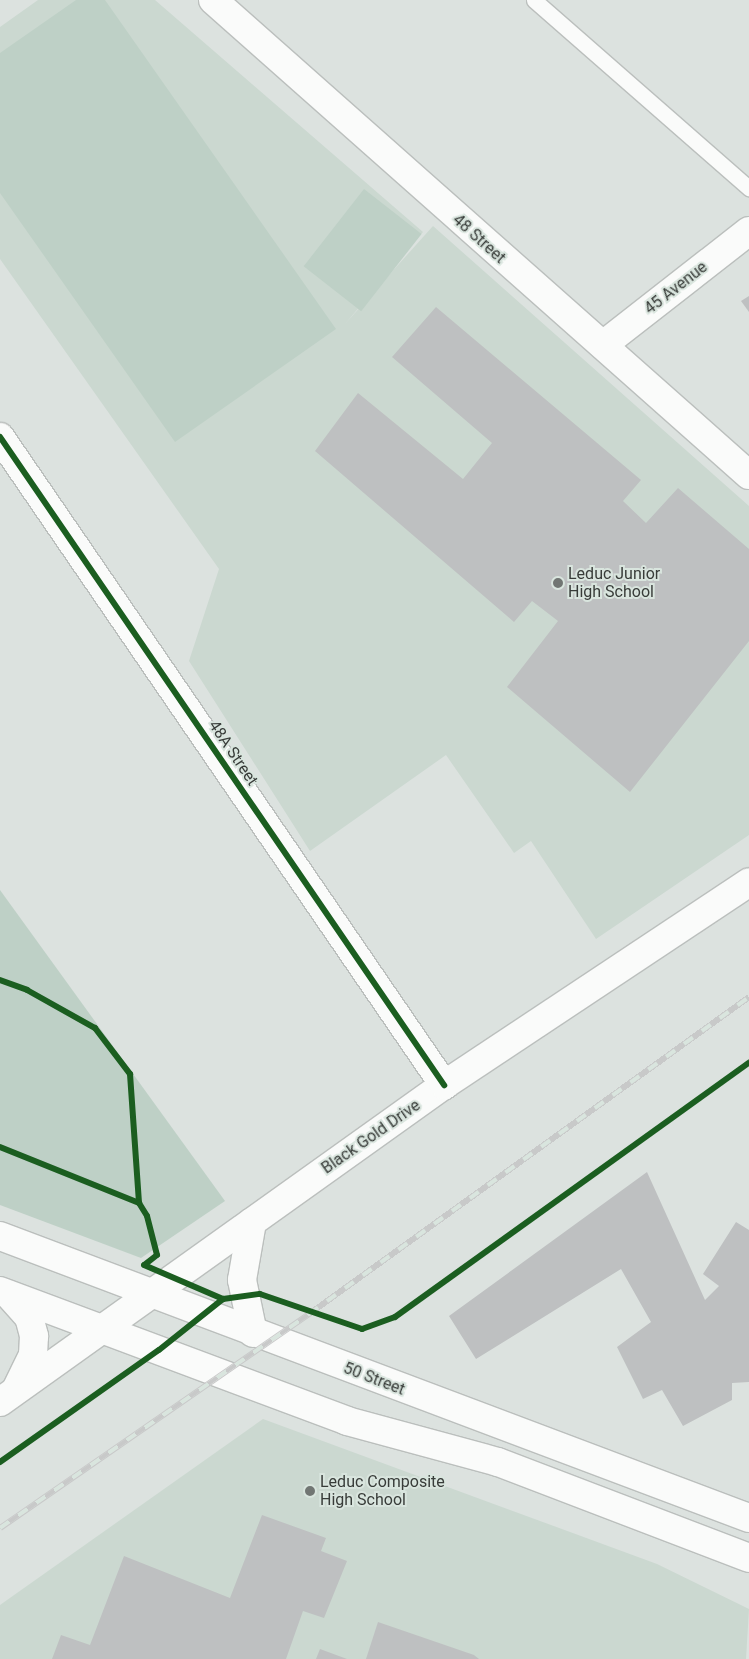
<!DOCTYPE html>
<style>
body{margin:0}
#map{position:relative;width:749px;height:1659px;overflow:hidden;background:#dce2df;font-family:Roboto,sans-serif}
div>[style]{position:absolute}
.built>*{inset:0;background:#cbd8d0}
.green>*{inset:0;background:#bed0c6;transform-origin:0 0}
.building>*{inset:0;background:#bec0c1}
.roads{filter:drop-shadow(1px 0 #bbbfbd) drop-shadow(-1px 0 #bbbfbd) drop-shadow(0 1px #bbbfbd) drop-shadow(0 -1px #bbbfbd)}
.lane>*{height:15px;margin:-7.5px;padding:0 7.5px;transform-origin:7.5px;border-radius:7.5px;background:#fafbfa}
.street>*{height:28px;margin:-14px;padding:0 14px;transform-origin:14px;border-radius:14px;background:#fafbfa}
.secondary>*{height:28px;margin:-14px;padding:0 14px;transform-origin:14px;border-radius:14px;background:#fafbfa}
.rail>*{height:5.5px;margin-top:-2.75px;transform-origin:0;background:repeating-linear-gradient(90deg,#d9e5de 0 11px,#c8c9c9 0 22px);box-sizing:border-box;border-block:1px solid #c8c9c9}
.cycleway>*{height:6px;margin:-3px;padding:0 3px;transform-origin:3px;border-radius:3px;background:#1b5e20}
.dots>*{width:14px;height:14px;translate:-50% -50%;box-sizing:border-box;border:2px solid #d9e5de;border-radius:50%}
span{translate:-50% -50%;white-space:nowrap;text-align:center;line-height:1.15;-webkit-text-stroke:4px #d9e5de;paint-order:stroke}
.street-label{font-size:16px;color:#383c39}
.poi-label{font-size:16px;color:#383c39}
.left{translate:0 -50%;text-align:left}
</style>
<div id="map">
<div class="built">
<i style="clip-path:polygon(38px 0,155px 0,423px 232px,345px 324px,433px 226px,749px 506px,749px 835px,596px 939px,531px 841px,514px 853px,446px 755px,310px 851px,189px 661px,219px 569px,0 259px,0 27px)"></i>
<i style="clip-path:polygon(263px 1419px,657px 1564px,749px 1609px,746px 1659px,0 1659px,0 1605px)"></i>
</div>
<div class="green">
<i style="clip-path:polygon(76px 0,105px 0,336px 329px,175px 442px,0 193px,0 53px)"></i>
<i style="left:364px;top:189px;width:73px;height:98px;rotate:38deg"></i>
<i style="clip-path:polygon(0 890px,225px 1201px,141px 1258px,0 1205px)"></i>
</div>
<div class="building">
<i style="clip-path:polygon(749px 296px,749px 312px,741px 301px)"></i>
<i style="clip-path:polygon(436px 307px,641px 480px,623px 501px,646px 523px,678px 488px,749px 549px,749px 641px,630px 792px,507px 687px,558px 621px,532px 601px,514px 622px,315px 451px,358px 393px,463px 479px,492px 443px,392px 357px)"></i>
<i style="clip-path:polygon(647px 1172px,705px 1300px,719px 1286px,703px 1274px,736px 1222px,749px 1230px,749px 1382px,732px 1383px,732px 1400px,683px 1426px,662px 1390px,643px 1399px,617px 1347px,651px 1322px,621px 1269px,476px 1359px,449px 1316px)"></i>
<i style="clip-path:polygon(262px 1515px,326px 1538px,321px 1551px,347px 1561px,324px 1618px,303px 1611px,286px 1659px,52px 1659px,61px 1635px,90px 1645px,124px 1556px,230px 1598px)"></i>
<i style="clip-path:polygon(378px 1622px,474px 1655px,479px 1659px,366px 1659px)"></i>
<i style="clip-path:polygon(320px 1649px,347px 1659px,316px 1659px)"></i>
</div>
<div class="roads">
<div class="lane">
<i style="left:534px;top:0;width:286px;rotate:41.2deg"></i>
</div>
<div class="street">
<i style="left:213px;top:0;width:716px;rotate:41.55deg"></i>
<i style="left:603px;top:345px;width:185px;rotate:-38deg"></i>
<i style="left:0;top:437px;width:786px;rotate:55.58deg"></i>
</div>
<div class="secondary">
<i style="left:252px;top:1222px;width:59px;rotate:99.8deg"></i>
<i style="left:242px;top:1280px;width:54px;rotate:78.3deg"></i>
<i style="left:0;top:1236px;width:800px;rotate:20.63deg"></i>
<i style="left:0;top:1291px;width:371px;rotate:20.5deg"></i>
<i style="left:347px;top:1421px;width:156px;rotate:15.2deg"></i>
<i style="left:498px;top:1462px;width:269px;rotate:20.9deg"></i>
<i style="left:9px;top:1295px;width:30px;rotate:48deg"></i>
<i style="left:29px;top:1317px;width:20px;rotate:75deg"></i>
<i style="left:34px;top:1336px;width:19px;rotate:93deg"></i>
<i style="left:33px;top:1355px;width:37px;rotate:116deg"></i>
<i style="left:0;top:1402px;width:546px;rotate:-35.53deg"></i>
<i style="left:444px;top:1085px;width:366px;rotate:-33.6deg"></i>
</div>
</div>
<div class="rail">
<i style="left:0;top:1528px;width:376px;rotate:-34.7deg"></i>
<i style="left:309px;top:1314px;width:542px;rotate:-35.77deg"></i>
</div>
<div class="cycleway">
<i style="left:0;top:437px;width:786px;rotate:55.58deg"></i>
<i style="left:0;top:980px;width:29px;rotate:20deg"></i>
<i style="left:27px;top:990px;width:78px;rotate:29.2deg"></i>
<i style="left:95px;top:1028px;width:58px;rotate:52.7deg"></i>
<i style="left:130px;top:1074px;width:129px;rotate:86deg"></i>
<i style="left:0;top:1147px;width:150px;rotate:21.9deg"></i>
<i style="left:139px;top:1203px;width:15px;rotate:58deg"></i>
<i style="left:147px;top:1216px;width:40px;rotate:75.6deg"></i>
<i style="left:157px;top:1255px;width:16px;rotate:142deg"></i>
<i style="left:144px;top:1265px;width:86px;rotate:23.3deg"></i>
<i style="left:0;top:1462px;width:194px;rotate:-35.2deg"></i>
<i style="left:159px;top:1350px;width:82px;rotate:-38.6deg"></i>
<i style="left:223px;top:1299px;width:37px;rotate:-8deg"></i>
<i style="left:260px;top:1294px;width:108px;rotate:18.9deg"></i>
<i style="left:362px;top:1329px;width:35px;rotate:-20deg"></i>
<i style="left:395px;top:1317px;width:436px;rotate:-35.7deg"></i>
</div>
<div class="dots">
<i style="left:558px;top:583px;background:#717673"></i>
<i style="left:310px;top:1491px;background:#717673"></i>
</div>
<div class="street-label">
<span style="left:479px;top:239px;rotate:42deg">48 Street</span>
<span style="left:676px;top:288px;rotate:-38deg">45 Avenue</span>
<span style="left:233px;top:753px;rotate:56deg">48A Street</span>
<span style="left:371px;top:1137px;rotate:-35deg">Black Gold Drive</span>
<span style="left:374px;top:1379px;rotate:21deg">50 Street</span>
</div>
<div class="poi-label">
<span class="left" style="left:568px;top:583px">Leduc Junior<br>High School</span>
<span class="left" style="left:320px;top:1491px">Leduc Composite<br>High School</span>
</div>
</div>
